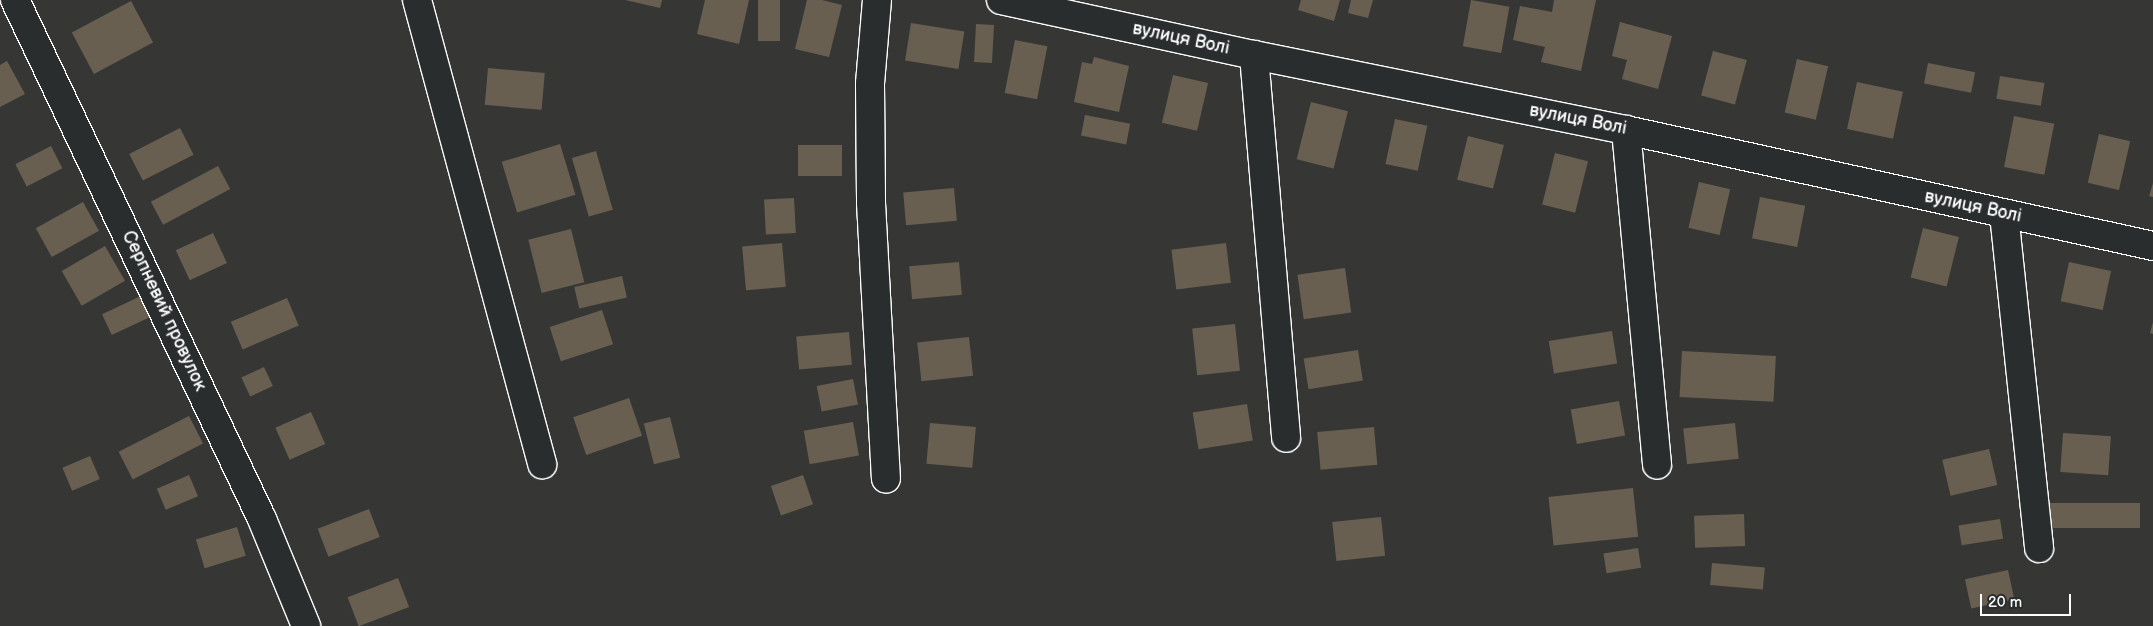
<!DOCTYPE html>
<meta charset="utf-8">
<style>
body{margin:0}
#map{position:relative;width:2153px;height:626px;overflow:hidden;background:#363735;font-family:"Balsamiq Sans",sans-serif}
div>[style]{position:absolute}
.building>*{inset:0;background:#685f50;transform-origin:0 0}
.roads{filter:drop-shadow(1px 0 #fff) drop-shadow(-1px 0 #fff) drop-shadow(0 1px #fff) drop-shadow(0 -1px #fff)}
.minor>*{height:28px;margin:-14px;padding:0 14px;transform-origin:14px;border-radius:14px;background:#2a2d2e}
span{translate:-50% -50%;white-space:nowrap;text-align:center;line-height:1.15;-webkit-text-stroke:4px #2a2d2e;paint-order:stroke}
.street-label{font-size:18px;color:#fff}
.scale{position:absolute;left:1980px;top:594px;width:91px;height:22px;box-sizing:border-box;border:2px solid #fff;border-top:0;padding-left:6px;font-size:15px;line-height:18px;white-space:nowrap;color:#fff;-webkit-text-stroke:4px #2a2d2e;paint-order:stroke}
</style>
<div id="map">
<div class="building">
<i style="clip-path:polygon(625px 0,662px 0,660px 8px)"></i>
<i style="clip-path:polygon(705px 0,749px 0,739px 44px,697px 34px)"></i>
<i style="left:758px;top:0;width:22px;height:41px"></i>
<i style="clip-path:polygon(807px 0,822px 0,842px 5px,829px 57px,795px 49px)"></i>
<i style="clip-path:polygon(1301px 0,1340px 0,1334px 21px,1298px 10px)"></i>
<i style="clip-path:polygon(1351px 0,1373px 0,1368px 18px,1348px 13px)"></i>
<i style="left:1471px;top:0;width:39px;height:47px;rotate:10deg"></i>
<i style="clip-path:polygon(1554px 0,1596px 0,1581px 71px,1541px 62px,1545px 47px,1513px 40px,1520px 6px,1552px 12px)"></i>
<i style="left:131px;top:1px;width:47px;height:67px;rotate:62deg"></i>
<i style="clip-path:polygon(1620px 22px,1672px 36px,1658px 89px,1622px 79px,1627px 60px,1612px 56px)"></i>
<i style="left:911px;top:23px;width:54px;height:38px;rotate:9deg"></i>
<i style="left:976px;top:24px;width:18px;height:38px;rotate:3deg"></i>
<i style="left:1015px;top:40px;width:33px;height:54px;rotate:11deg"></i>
<i style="left:1713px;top:51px;width:35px;height:46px;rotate:15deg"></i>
<i style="clip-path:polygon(1094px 57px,1129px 66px,1119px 112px,1074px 102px,1082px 62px,1092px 64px)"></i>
<i style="left:1797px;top:59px;width:32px;height:55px;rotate:13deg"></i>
<i style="clip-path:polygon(7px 61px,25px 94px,0 107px,0 65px)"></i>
<i style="left:1928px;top:63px;width:48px;height:21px;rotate:11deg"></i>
<i style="left:488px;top:68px;width:57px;height:37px;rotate:5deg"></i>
<i style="left:1173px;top:75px;width:36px;height:49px;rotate:13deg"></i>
<i style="left:2000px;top:76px;width:45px;height:23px;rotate:9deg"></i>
<i style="left:1857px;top:82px;width:47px;height:48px;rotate:12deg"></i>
<i style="left:1311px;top:102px;width:38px;height:59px;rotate:14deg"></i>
<i style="left:1085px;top:115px;width:46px;height:21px;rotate:11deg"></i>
<i style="left:2014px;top:116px;width:41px;height:52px;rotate:11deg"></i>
<i style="left:1395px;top:119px;width:33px;height:46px;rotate:12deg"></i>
<i style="left:180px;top:128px;width:30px;height:57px;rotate:63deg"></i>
<i style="left:2099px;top:134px;width:32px;height:50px;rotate:13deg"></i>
<i style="left:1468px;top:136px;width:37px;height:45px;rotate:14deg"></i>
<i style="left:560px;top:144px;width:53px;height:61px;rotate:73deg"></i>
<i style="left:842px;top:145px;width:31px;height:44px;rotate:90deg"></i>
<i style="left:51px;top:146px;width:25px;height:40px;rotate:63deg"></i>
<i style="left:596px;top:151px;width:61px;height:25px;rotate:74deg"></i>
<i style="left:1555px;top:153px;width:34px;height:53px;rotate:14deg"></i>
<i style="left:218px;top:166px;width:26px;height:76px;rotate:62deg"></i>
<i style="left:1699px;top:182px;width:32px;height:47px;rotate:13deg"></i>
<i style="clip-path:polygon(2153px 183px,2153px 197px,2149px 196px)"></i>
<i style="left:954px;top:188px;width:33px;height:51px;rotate:85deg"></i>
<i style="left:1760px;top:197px;width:46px;height:42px;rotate:11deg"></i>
<i style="left:794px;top:198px;width:35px;height:30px;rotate:87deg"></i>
<i style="left:83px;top:202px;width:33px;height:54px;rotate:61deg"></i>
<i style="left:1923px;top:228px;width:37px;height:51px;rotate:14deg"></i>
<i style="left:571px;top:229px;width:55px;height:44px;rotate:76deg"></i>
<i style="left:213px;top:233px;width:33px;height:41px;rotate:65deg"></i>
<i style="left:782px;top:243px;width:44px;height:40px;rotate:85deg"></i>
<i style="left:1226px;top:243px;width:40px;height:55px;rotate:83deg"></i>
<i style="left:105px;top:246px;width:40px;height:50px;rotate:60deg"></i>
<i style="left:959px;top:262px;width:33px;height:50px;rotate:85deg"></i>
<i style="left:2069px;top:262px;width:43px;height:40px;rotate:12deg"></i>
<i style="left:1345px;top:268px;width:45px;height:48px;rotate:82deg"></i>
<i style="left:622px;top:276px;width:22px;height:49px;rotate:77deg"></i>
<i style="left:141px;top:296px;width:23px;height:43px;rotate:65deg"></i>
<i style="left:287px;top:298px;width:30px;height:61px;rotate:67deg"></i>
<i style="left:602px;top:310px;width:36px;height:55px;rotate:72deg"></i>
<i style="clip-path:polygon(2153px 322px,2153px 334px,2150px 333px)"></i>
<i style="left:1235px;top:324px;width:47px;height:43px;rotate:84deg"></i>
<i style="left:1612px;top:331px;width:33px;height:64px;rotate:81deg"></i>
<i style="left:849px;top:332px;width:33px;height:53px;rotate:85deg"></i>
<i style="left:969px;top:337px;width:39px;height:52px;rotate:84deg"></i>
<i style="left:1358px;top:350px;width:31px;height:55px;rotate:81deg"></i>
<i style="left:1682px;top:351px;width:94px;height:46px;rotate:3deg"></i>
<i style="left:264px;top:367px;width:21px;height:25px;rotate:65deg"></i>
<i style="left:853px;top:379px;width:26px;height:37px;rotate:79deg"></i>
<i style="left:629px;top:398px;width:40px;height:59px;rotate:71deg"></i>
<i style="left:1619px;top:401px;width:35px;height:49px;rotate:80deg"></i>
<i style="left:1247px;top:404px;width:37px;height:55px;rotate:81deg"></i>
<i style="left:311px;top:412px;width:35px;height:39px;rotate:66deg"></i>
<i style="left:189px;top:416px;width:31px;height:79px;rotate:63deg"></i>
<i style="left:670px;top:417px;width:42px;height:27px;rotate:76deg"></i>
<i style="left:853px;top:422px;width:34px;height:50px;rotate:80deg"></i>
<i style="left:930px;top:423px;width:46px;height:41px;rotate:5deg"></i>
<i style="left:1735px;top:423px;width:36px;height:52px;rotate:84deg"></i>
<i style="left:1374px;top:427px;width:38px;height:57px;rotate:85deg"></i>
<i style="left:2063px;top:433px;width:48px;height:39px;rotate:4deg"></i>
<i style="left:1989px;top:449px;width:37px;height:48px;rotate:77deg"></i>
<i style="left:90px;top:456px;width:25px;height:30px;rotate:67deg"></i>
<i style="left:189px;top:475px;width:23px;height:35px;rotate:67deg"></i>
<i style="left:803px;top:475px;width:31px;height:34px;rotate:71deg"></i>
<i style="left:1633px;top:488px;width:49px;height:85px;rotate:84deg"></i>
<i style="left:2140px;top:503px;width:25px;height:90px;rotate:90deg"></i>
<i style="left:369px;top:509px;width:30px;height:55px;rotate:69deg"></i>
<i style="left:1744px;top:514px;width:32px;height:50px;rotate:88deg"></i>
<i style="left:1381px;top:517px;width:39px;height:49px;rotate:84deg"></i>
<i style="left:2000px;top:519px;width:20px;height:42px;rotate:81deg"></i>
<i style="left:237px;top:527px;width:30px;height:43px;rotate:73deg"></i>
<i style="left:1638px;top:548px;width:20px;height:35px;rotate:81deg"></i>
<i style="left:1712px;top:563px;width:53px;height:22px;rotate:5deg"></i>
<i style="left:2008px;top:570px;width:30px;height:44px;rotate:78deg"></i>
<i style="left:398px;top:578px;width:31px;height:54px;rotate:69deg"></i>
</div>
<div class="roads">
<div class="minor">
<i style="left:15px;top:0;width:575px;rotate:64.55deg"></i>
<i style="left:262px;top:519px;width:116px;rotate:67.6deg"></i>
<i style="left:417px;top:0;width:481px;rotate:74.9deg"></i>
<i style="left:877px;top:0;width:84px;rotate:94.8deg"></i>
<i style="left:870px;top:84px;width:119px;rotate:89.5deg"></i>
<i style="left:871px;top:203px;width:276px;rotate:86.9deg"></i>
<i style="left:1001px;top:0;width:259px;rotate:12.3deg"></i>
<i style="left:1254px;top:55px;width:379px;rotate:11.4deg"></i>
<i style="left:1626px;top:130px;width:540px;rotate:12.41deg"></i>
<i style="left:1254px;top:55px;width:384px;rotate:85.2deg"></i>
<i style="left:1626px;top:130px;width:336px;rotate:84.7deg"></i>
<i style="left:2004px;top:214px;width:336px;rotate:84deg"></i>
</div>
</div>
<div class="street-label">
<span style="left:1181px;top:39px;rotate:12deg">вулиця Волі</span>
<span style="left:1578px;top:120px;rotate:11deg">вулиця Волі</span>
<span style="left:1973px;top:207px;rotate:12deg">вулиця Волі</span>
<span style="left:164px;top:311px;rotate:65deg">Серпневий провулок</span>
</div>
<div class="scale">20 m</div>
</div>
